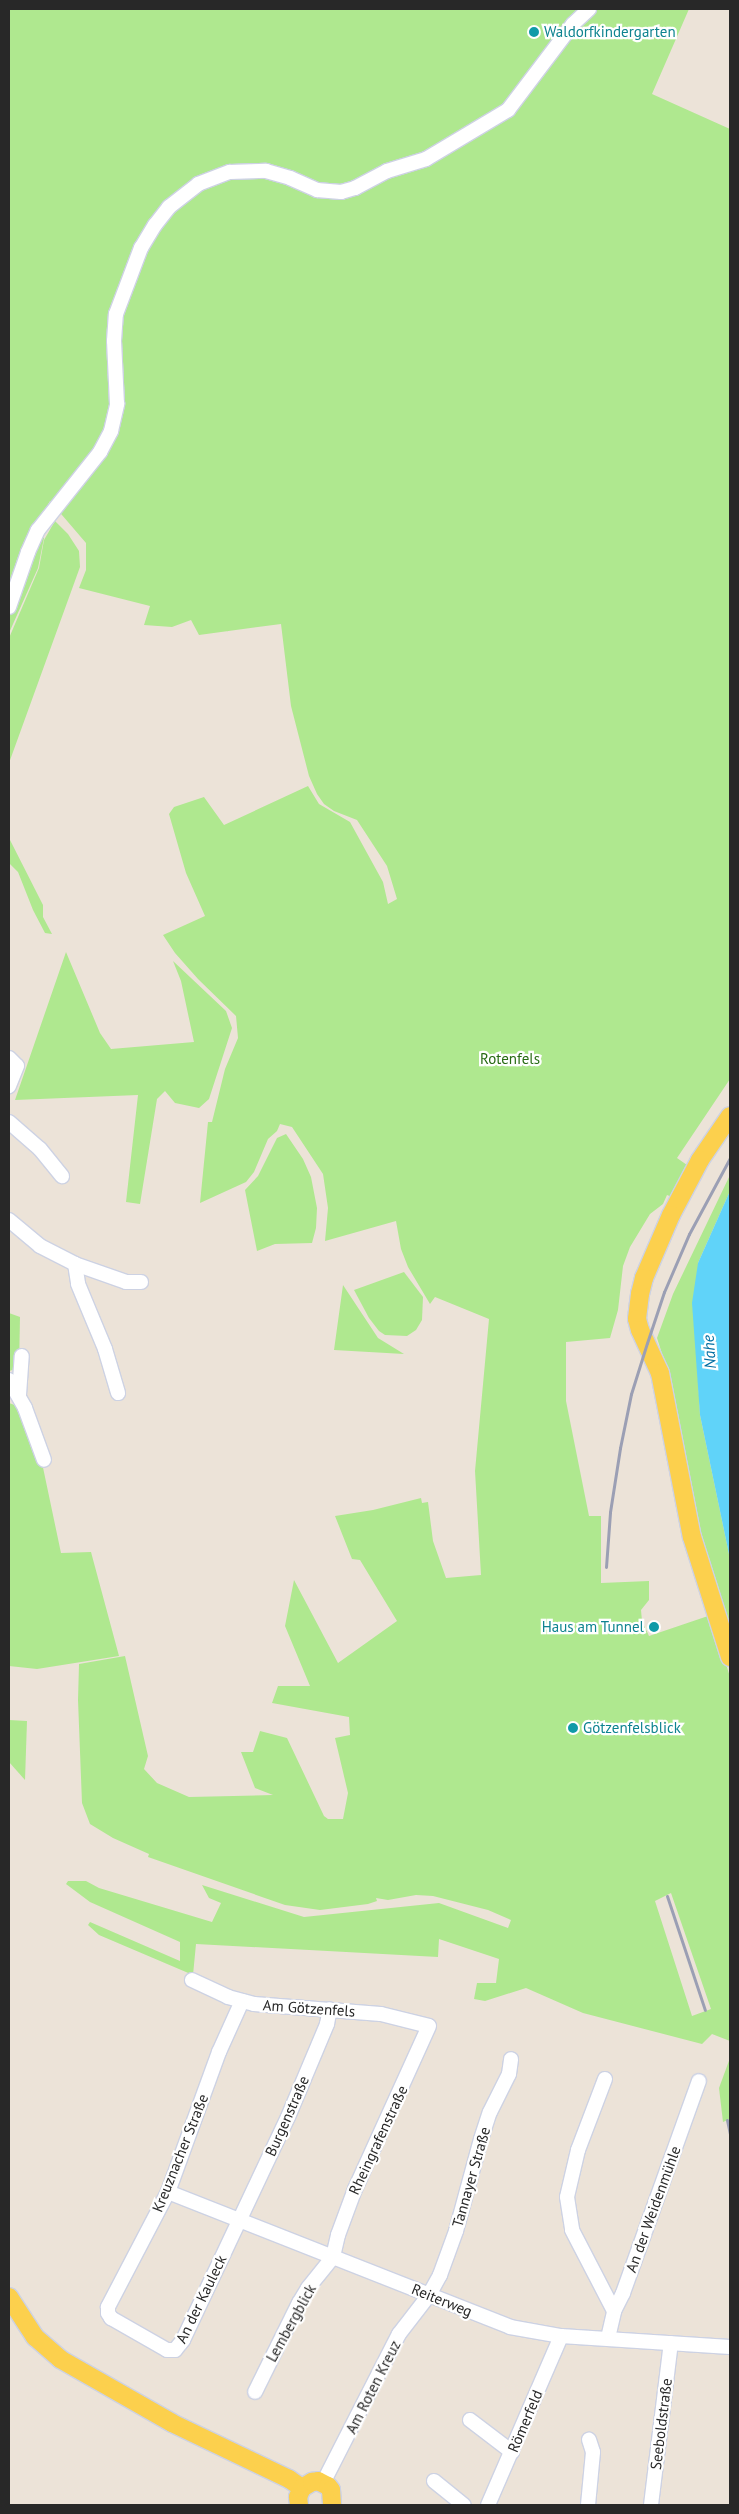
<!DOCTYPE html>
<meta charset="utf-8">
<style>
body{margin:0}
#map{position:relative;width:739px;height:2514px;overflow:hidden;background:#ece3d8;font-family:"PT Sans",sans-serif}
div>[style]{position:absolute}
.green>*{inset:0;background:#afe88f}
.water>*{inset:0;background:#60d3f9}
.roads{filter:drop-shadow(1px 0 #cdd2e3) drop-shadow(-1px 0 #cdd2e3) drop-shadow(0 1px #cdd2e3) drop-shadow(0 -1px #cdd2e3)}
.minor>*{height:14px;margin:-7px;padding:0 7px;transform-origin:7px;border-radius:7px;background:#fff}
.major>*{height:18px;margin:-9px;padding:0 9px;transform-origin:9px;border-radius:9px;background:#fcd04d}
.rail>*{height:3px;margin:-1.5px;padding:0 1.5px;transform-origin:1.5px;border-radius:1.5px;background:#9b9fb4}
.dots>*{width:14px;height:14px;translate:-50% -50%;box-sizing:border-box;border:2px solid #fff;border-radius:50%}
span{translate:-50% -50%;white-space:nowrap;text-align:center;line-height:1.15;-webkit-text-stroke:4.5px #fff;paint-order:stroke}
.culture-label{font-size:15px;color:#0d838f}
.left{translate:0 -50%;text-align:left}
.right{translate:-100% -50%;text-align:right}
.park-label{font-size:15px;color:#276a13}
.street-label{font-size:15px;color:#282828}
.water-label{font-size:16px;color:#026ea2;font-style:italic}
.frame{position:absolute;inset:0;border:10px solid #282828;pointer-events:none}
</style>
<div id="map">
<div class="green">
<i style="clip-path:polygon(evenodd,9px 9px,689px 9px,652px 94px,730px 129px,730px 1079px,677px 1158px,687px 1165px,672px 1197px,667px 1195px,663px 1204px,650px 1214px,630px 1247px,623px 1266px,618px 1310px,610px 1338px,566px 1342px,566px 1401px,589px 1516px,601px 1516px,601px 1583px,649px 1581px,649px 1600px,641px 1610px,642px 1621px,649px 1636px,711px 1615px,730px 1677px,730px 2041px,712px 2034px,702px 2044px,583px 2013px,526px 1988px,485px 2001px,474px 1999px,477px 1983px,496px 1983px,499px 1959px,439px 1939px,438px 1957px,196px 1944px,193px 1975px,99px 1935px,88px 1925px,90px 1922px,180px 1961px,180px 1942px,90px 1902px,66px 1884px,68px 1881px,86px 1881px,99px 1888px,212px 1922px,221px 1903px,209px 1898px,202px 1885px,304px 1917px,439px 1903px,508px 1928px,511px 1920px,488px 1910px,433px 1896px,416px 1895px,388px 1900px,376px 1898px,377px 1901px,368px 1904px,320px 1910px,285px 1905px,148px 1857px,149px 1854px,113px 1838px,90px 1824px,82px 1803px,78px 1700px,79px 1664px,125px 1656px,148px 1756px,144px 1769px,157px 1783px,189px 1797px,273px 1795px,255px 1788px,241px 1752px,253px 1752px,260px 1731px,287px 1738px,324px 1816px,328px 1819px,343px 1819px,348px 1793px,335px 1738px,350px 1735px,349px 1717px,272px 1703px,278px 1686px,310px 1686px,285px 1626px,294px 1580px,338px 1663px,397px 1621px,360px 1560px,352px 1559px,335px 1516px,373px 1510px,421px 1498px,422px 1503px,428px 1502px,433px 1541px,446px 1578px,481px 1575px,475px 1471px,489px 1319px,435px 1297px,430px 1304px,408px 1267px,401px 1249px,396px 1221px,325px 1241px,328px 1208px,323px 1174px,292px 1127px,280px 1124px,277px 1131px,268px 1139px,254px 1172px,246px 1182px,200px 1203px,208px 1122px,212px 1122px,225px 1069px,238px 1038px,236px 1016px,198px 979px,175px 953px,163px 935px,205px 916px,186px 873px,169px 814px,174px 807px,204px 797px,224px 825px,308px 786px,319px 804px,350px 822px,383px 882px,388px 904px,397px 899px,387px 866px,357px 820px,334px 811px,324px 804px,317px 794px,309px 776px,291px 706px,281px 624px,199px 635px,191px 620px,172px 627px,144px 625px,150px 606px,79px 588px,86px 570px,86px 543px,50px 501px,27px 541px,9px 592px,9px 9px,671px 1893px,711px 2009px,692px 2016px,655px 1901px,671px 1893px)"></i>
<i style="clip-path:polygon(55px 521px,68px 534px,79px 551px,80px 567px,9px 763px,9px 638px,39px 568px,44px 540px)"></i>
<i style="clip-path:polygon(42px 537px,44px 538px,38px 568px,9px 633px,9px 618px,28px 572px,31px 560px)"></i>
<i style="clip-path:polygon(9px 838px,43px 905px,43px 917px,52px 934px,45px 933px,33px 910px,18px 872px,9px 863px)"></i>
<i style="clip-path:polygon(66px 952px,100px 1033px,111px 1049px,194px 1042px,181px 981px,173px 961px,226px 1011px,232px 1028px,209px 1099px,199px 1108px,175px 1103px,165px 1091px,157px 1099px,140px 1204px,126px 1202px,138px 1095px,15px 1100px)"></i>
<i style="clip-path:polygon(286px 1134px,303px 1159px,311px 1177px,317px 1208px,316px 1228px,312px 1243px,275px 1244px,257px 1251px,245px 1190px,258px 1176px,277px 1138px)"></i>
<i style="clip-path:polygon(730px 1175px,730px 1191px,698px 1263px,697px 1358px,700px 1415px,730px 1559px,730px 1634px,704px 1550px,668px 1372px,657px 1338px,673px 1294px)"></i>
<i style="clip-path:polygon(404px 1272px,423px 1297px,422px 1320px,416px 1330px,407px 1336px,385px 1335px,379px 1331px,369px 1318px,354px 1290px)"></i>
<i style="clip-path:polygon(343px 1285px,378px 1338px,404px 1354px,334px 1350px)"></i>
<i style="clip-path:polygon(9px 1313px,20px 1317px,19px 1368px,9px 1371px)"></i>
<i style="clip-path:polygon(9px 1403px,20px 1407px,41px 1458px,61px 1553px,91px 1552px,119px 1656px,37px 1669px,9px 1666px)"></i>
<i style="clip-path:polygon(9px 1720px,27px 1721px,25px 1780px,9px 1762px)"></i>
<i style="clip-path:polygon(730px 2058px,730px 2119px,723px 2122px,719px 2088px)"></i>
</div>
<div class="water">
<i style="clip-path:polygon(730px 1191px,730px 1559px,700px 1415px,692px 1303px,698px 1263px)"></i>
</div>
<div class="roads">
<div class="minor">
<i style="left:9px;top:607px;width:58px;rotate:-70.9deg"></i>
<i style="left:28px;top:552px;width:24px;rotate:-66deg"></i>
<i style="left:38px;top:530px;width:100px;rotate:-51.5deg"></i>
<i style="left:100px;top:452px;width:24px;rotate:-62deg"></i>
<i style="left:111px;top:431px;width:28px;rotate:-77deg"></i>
<i style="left:117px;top:404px;width:63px;rotate:-92.7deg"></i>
<i style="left:114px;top:341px;width:27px;rotate:-86deg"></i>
<i style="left:116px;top:314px;width:71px;rotate:-69.3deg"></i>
<i style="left:141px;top:248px;width:27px;rotate:-59deg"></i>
<i style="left:155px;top:225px;width:23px;rotate:-52deg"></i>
<i style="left:169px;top:207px;width:37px;rotate:-38deg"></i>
<i style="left:198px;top:184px;width:34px;rotate:-21deg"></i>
<i style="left:230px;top:172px;width:36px;rotate:-2deg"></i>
<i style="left:266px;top:171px;width:25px;rotate:16deg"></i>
<i style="left:290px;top:178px;width:30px;rotate:24deg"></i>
<i style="left:317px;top:190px;width:24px;rotate:5deg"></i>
<i style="left:341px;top:192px;width:15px;rotate:-16deg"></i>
<i style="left:355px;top:188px;width:36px;rotate:-28deg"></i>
<i style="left:387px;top:171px;width:41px;rotate:-17.1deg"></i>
<i style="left:426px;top:159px;width:96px;rotate:-30.9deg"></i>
<i style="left:508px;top:110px;width:108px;rotate:-52.9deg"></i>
<i style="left:573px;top:24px;width:22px;rotate:-43deg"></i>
<i style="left:9px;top:1058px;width:11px;rotate:45deg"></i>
<i style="left:17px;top:1066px;width:22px;rotate:112deg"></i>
<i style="left:9px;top:1122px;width:41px;rotate:41.1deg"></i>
<i style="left:40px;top:1149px;width:35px;rotate:51deg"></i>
<i style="left:9px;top:1220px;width:40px;rotate:40deg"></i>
<i style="left:40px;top:1246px;width:39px;rotate:27deg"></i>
<i style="left:75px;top:1264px;width:54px;rotate:19.4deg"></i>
<i style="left:126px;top:1282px;width:15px"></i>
<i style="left:75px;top:1264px;width:20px;rotate:81deg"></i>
<i style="left:78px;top:1284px;width:70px;rotate:67.4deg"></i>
<i style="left:105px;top:1349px;width:46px;rotate:73.5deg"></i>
<i style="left:9px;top:1380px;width:32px;rotate:60deg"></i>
<i style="left:25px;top:1408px;width:55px;rotate:69.9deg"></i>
<i style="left:19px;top:1395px;width:39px;rotate:-86deg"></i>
<i style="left:192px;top:1980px;width:40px;rotate:25deg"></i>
<i style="left:228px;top:1997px;width:27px;rotate:15deg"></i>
<i style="left:254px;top:2004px;width:127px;rotate:4.5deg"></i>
<i style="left:381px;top:2014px;width:49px;rotate:14deg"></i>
<i style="left:429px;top:2026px;width:179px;rotate:114.4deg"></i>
<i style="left:355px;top:2189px;width:49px;rotate:110.3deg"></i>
<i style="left:338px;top:2235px;width:23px;rotate:103deg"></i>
<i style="left:333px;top:2257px;width:40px;rotate:129deg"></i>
<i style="left:308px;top:2288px;width:17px;rotate:121deg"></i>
<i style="left:299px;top:2303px;width:99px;rotate:116.3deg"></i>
<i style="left:242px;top:2001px;width:56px;rotate:114.3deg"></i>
<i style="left:219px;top:2052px;width:149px;rotate:110deg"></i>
<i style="left:168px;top:2192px;width:130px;rotate:117.6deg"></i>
<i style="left:108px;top:2307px;width:6px;rotate:90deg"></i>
<i style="left:108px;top:2313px;width:6px;rotate:59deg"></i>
<i style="left:111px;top:2318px;width:64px;rotate:29.7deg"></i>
<i style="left:167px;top:2350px;width:8px"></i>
<i style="left:175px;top:2350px;width:13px;rotate:-51deg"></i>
<i style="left:183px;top:2340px;width:246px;rotate:-64.8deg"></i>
<i style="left:288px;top:2117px;width:101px;rotate:-67.2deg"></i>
<i style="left:327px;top:2024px;width:15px;rotate:-79deg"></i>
<i style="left:605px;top:2079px;width:76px;rotate:110.8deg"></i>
<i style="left:578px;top:2150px;width:48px;rotate:103.2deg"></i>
<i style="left:567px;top:2197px;width:33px;rotate:81deg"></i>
<i style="left:572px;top:2230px;width:91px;rotate:62.6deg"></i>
<i style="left:168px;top:2192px;width:368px;rotate:21.5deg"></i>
<i style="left:510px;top:2327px;width:52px;rotate:10deg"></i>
<i style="left:561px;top:2336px;width:169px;rotate:3.7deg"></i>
<i style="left:608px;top:2338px;width:28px;rotate:-77deg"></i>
<i style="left:614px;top:2311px;width:20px;rotate:-63deg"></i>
<i style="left:623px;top:2293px;width:225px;rotate:-70.3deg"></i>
<i style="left:470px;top:2420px;width:53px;rotate:37.3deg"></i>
<i style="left:434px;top:2481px;width:38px;rotate:39deg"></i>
<i style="left:323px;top:2483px;width:167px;rotate:-63deg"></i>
<i style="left:399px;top:2334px;width:49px;rotate:-52.4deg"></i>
<i style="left:429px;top:2295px;width:23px;rotate:-61deg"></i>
<i style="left:440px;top:2275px;width:47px;rotate:-70deg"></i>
<i style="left:456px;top:2231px;width:95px;rotate:-74.8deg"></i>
<i style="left:481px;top:2139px;width:28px;rotate:-72deg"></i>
<i style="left:490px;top:2112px;width:42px;rotate:-63.4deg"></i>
<i style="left:509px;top:2074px;width:15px;rotate:-82deg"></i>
<i style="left:488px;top:2505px;width:184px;rotate:-66.6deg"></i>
<i style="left:588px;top:2505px;width:53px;rotate:-84.6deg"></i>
<i style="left:593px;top:2452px;width:13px;rotate:-108deg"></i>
<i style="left:651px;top:2505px;width:163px;rotate:-83deg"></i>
</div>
<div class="major">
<i style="left:730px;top:1116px;width:53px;rotate:124.3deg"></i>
<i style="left:700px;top:1160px;width:62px;rotate:117.8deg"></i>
<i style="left:671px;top:1215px;width:69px;rotate:113.2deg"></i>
<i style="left:644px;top:1278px;width:16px;rotate:104deg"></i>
<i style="left:640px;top:1294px;width:25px;rotate:97deg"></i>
<i style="left:637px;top:1319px;width:11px;rotate:75deg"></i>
<i style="left:640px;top:1330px;width:47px;rotate:65.1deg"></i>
<i style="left:660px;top:1373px;width:167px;rotate:79deg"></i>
<i style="left:692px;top:1537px;width:126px;rotate:72.4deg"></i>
<i style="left:9px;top:2297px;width:48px;rotate:57deg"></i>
<i style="left:35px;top:2337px;width:33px;rotate:41deg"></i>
<i style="left:60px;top:2359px;width:129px;rotate:29.7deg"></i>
<i style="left:172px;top:2423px;width:130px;rotate:25.6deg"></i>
<i style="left:289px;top:2479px;width:16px;rotate:35deg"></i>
<i style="left:299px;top:2505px;width:8px;rotate:-97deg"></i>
<i style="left:298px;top:2497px;width:10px;rotate:-66deg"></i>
<i style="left:302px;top:2488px;width:12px;rotate:-31deg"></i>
<i style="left:312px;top:2482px;width:6px;rotate:-9deg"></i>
<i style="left:318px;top:2481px;width:11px;rotate:27deg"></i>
<i style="left:328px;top:2486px;width:5px;rotate:53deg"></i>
<i style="left:331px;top:2490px;width:15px;rotate:86deg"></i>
</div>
</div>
<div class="rail">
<i style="left:606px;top:1567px;width:55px;rotate:-85.8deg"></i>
<i style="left:610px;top:1512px;width:65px;rotate:-81.1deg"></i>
<i style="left:620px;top:1448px;width:55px;rotate:-78.5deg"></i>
<i style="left:631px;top:1394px;width:53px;rotate:-72.6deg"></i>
<i style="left:647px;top:1343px;width:54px;rotate:-71.6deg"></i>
<i style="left:664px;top:1292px;width:63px;rotate:-66.7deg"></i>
<i style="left:689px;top:1234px;width:86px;rotate:-61.7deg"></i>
<i style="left:667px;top:1896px;width:120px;rotate:71.6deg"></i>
<i style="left:727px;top:2120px;width:14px;rotate:78deg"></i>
</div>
<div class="dots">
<i style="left:534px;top:32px;background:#0f9aa8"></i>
<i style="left:654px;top:1627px;background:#0f9aa8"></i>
<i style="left:573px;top:1728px;background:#0f9aa8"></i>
</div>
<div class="culture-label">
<span class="left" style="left:544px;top:32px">Waldorfkindergarten</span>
<span class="right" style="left:644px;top:1627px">Haus am Tunnel</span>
<span class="left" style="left:583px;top:1728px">Götzenfelsblick</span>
</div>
<div class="park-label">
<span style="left:510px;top:1059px">Rotenfels</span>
</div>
<div class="street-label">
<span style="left:309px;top:2008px;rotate:4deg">Am Götzenfels</span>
<span style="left:287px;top:2116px;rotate:-66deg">Burgenstraße</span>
<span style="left:378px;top:2140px;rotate:-65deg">Rheingrafenstraße</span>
<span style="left:180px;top:2153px;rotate:-68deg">Kreuznacher Straße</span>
<span style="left:471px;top:2177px;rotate:-74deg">Tannayer Straße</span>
<span style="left:653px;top:2209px;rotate:-70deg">An der Weidenmühle</span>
<span style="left:201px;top:2299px;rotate:-64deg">An der Kauleck</span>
<span style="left:442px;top:2300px;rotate:22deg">Reiterweg</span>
<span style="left:291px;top:2323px;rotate:-61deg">Lembergblick</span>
<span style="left:373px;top:2387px;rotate:-63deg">Am Roten Kreuz</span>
<span style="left:525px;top:2421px;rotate:-67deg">Römerfeld</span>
<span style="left:661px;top:2424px;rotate:-83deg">Seeboldstraße</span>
</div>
<div class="water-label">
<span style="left:709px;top:1352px;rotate:-94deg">Nahe</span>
</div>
<div class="frame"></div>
</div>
